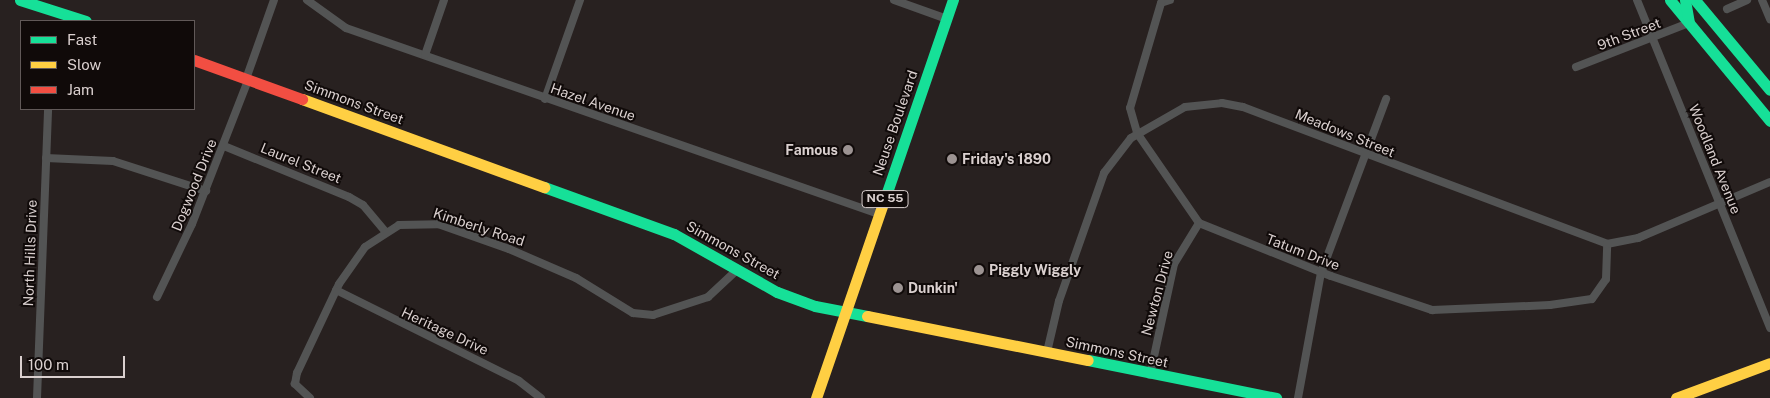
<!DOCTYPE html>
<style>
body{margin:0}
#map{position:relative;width:1770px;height:398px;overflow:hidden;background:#282120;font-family:"Public Sans",sans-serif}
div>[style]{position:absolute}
.street>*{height:8px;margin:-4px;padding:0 4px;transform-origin:4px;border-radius:4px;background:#535454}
.fast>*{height:11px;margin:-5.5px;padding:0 5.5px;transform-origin:5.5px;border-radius:5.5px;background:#16e098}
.slow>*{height:11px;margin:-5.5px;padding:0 5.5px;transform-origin:5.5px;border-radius:5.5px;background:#ffcf43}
.jam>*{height:11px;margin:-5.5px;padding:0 5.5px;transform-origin:5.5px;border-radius:5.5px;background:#f24e42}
.dots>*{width:14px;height:14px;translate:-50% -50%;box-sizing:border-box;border:2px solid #100a09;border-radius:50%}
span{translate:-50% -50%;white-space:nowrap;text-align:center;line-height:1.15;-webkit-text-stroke:4px #100a09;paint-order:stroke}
.shield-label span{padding:1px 4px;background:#100a09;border:1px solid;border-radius:4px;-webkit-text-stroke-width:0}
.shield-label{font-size:12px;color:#dad0cf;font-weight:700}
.street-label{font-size:14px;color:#dad0cf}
.poi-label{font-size:14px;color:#dad0cf;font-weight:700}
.right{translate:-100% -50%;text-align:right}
.left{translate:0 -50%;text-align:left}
.legend{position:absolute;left:20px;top:20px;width:175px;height:90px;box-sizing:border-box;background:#100a09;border:1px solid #615958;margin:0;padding:6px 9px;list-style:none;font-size:15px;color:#dad0cf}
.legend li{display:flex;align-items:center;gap:10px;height:25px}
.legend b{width:25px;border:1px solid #615958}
.scale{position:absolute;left:20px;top:356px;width:105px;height:22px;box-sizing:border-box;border:2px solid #dad0cf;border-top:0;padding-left:6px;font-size:15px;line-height:18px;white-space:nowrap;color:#dad0cf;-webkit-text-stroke:4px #100a09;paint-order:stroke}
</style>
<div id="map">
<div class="street">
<i style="left:307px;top:0;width:48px;rotate:35.7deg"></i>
<i style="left:346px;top:28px;width:565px;rotate:19.24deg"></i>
<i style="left:894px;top:0;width:56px;rotate:19.7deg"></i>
<i style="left:1170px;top:0;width:9px;rotate:162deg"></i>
<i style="left:1161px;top:3px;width:109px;rotate:106.4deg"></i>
<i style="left:1130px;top:108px;width:26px;rotate:74deg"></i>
<i style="left:1137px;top:133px;width:109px;rotate:55.4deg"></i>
<i style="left:1199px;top:223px;width:142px;rotate:21.9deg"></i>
<i style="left:1331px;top:276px;width:107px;rotate:18.6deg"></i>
<i style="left:1432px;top:310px;width:118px;rotate:-2.4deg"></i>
<i style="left:1550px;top:305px;width:42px;rotate:-8.1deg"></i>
<i style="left:1592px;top:299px;width:24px;rotate:-55deg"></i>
<i style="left:1606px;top:279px;width:35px;rotate:-88deg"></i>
<i style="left:1637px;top:0;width:354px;rotate:67.9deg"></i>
<i style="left:1762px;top:0;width:21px;rotate:67deg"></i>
<i style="left:1727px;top:9px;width:22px;rotate:-24deg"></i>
<i style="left:425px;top:55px;width:58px;rotate:-70.9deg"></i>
<i style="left:1576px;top:67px;width:121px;rotate:-21.3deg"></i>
<i style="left:246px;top:79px;width:84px;rotate:-70.5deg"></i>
<i style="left:545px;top:99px;width:105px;rotate:-70.5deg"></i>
<i style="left:224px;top:146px;width:135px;rotate:22.2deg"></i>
<i style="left:349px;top:197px;width:16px;rotate:30deg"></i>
<i style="left:363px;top:205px;width:34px;rotate:50deg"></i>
<i style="left:46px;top:158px;width:67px;rotate:2.6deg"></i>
<i style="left:113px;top:161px;width:98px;rotate:17.9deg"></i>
<i style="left:336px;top:290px;width:204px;rotate:26.4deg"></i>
<i style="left:519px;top:381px;width:28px;rotate:38deg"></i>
<i style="left:157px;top:297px;width:81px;rotate:-64.4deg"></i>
<i style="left:192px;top:224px;width:155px;rotate:-68.7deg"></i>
<i style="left:1047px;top:352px;width:52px;rotate:-76.8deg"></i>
<i style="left:1059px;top:301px;width:136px;rotate:-70.6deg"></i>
<i style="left:1104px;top:173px;width:44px;rotate:-52.4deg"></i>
<i style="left:1131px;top:138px;width:62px;rotate:-29.9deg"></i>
<i style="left:1185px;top:107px;width:37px;rotate:-6deg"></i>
<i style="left:1222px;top:103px;width:21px;rotate:11deg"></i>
<i style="left:1243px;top:107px;width:389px;rotate:20.6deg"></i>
<i style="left:1607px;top:244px;width:32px;rotate:-11deg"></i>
<i style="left:1638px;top:238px;width:143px;rotate:-23deg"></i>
<i style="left:1150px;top:375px;width:114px;rotate:-77.8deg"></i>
<i style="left:1174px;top:264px;width:48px;rotate:-58.6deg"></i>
<i style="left:37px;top:398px;width:289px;rotate:-87.8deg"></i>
<i style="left:310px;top:398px;width:21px;rotate:-137deg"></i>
<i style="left:295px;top:384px;width:11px;rotate:-80deg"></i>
<i style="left:297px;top:373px;width:98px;rotate:-64.7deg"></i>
<i style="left:339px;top:284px;width:45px;rotate:-54.9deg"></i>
<i style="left:365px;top:247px;width:40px;rotate:-32.9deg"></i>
<i style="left:399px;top:225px;width:39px;rotate:-1deg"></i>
<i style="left:438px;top:224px;width:75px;rotate:19.4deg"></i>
<i style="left:509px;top:249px;width:73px;rotate:23.4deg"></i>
<i style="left:576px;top:278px;width:67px;rotate:31.6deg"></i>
<i style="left:633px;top:313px;width:20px;rotate:6deg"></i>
<i style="left:653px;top:315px;width:58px;rotate:-18.1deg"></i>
<i style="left:708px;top:297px;width:41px;rotate:-43deg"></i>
<i style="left:1298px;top:398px;width:127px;rotate:-79.6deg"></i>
<i style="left:1321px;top:273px;width:186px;rotate:-69.5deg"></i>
</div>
<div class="fast">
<i style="left:20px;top:0;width:69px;rotate:17.7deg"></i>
<i style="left:1670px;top:0;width:157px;rotate:50.4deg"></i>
<i style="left:1685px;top:0;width:23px;rotate:80deg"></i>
<i style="left:1695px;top:0;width:117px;rotate:50.2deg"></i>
<i style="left:544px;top:187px;width:138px;rotate:19.9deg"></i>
<i style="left:674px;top:234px;width:118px;rotate:29.4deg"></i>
<i style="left:777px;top:292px;width:40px;rotate:20.2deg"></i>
<i style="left:815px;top:306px;width:53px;rotate:10.9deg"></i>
<i style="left:884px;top:201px;width:213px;rotate:-71.1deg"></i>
<i style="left:1088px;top:360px;width:192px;rotate:11.4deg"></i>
</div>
<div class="slow">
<i style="left:302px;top:99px;width:258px;rotate:20deg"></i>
<i style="left:867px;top:316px;width:225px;rotate:11.3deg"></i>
<i style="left:816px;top:398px;width:208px;rotate:-71deg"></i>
<i style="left:1676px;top:398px;width:100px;rotate:-20.4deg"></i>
</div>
<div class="jam">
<i style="left:194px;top:60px;width:115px;rotate:19.9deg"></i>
</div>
<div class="dots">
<i style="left:848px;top:150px;background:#9c9392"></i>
<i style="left:952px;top:159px;background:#9c9392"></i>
<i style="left:979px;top:270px;background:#9c9392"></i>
<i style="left:898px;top:288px;background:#9c9392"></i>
</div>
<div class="shield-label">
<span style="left:885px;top:199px">NC 55</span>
</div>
<div class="street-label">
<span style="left:1629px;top:34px;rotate:-21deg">9th Street</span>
<span style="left:354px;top:102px;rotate:20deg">Simmons Street</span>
<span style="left:593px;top:102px;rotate:19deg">Hazel Avenue</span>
<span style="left:895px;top:123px;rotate:-71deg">Neuse Boulevard</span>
<span style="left:1345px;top:133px;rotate:22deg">Meadows Street</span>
<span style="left:1715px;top:159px;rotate:68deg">Woodland Avenue</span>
<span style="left:301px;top:163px;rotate:22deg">Laurel Street</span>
<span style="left:194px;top:185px;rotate:-68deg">Dogwood Drive</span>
<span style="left:479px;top:227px;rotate:18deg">Kimberly Road</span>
<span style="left:733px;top:250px;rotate:29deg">Simmons Street</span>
<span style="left:1303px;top:252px;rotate:21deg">Tatum Drive</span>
<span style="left:30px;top:253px;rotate:-88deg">North Hills Drive</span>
<span style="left:1157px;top:293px;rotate:-75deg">Newton Drive</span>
<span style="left:445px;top:331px;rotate:25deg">Heritage Drive</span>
<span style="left:1117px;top:352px;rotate:12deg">Simmons Street</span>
</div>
<div class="poi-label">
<span class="right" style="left:838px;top:150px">Famous</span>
<span class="left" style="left:962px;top:159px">Friday's 1890</span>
<span class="left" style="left:989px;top:270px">Piggly Wiggly</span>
<span class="left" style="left:908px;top:288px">Dunkin'</span>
</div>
<ul class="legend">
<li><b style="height:6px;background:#16e098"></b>Fast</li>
<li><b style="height:6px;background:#ffcf43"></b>Slow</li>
<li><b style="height:6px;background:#f24e42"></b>Jam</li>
</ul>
<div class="scale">100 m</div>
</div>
